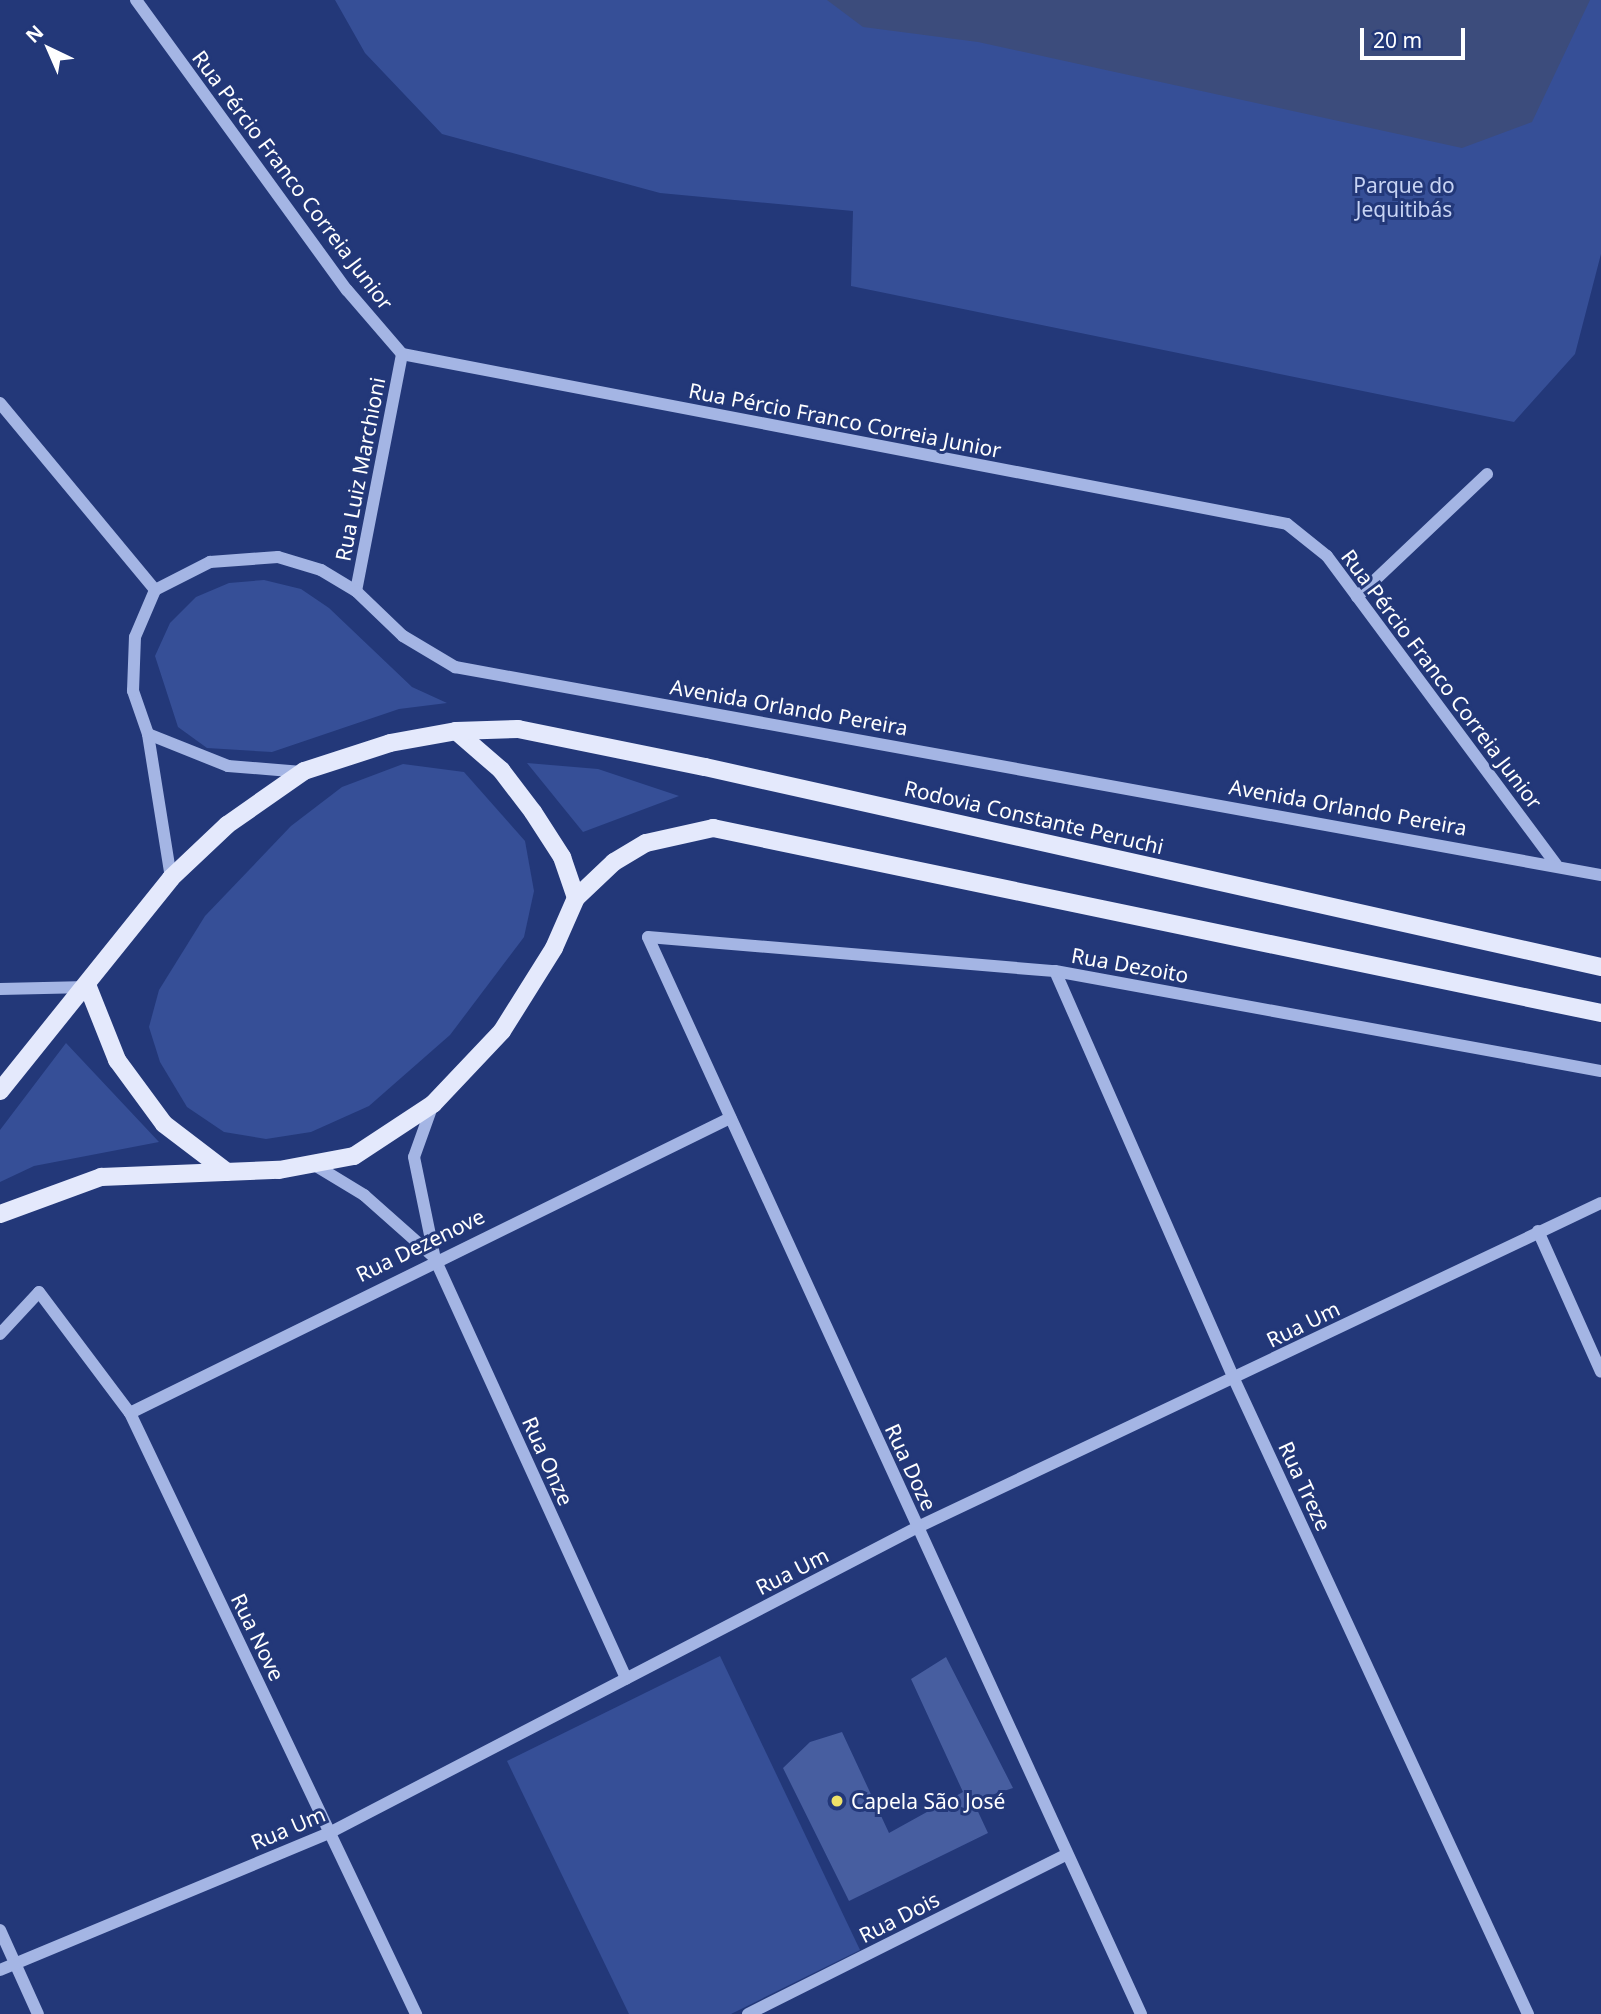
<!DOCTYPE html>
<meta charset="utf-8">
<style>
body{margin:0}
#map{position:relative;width:1601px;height:2014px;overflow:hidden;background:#233879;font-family:"Noto Sans",sans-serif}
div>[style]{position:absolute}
.green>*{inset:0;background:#364f97}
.water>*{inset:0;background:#3c4c7c}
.building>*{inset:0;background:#475ea0}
.minor>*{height:12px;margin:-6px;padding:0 6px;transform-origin:6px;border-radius:6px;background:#a4b5e4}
.major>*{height:18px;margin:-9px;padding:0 9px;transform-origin:9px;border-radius:9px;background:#e4e9fc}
.dots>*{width:19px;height:19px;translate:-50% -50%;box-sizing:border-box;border:4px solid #233879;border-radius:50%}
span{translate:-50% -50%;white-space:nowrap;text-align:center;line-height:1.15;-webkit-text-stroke:6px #233879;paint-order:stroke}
.street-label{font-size:21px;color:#fff}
.park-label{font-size:21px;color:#c7d3f3}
.poi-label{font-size:21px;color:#fff}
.left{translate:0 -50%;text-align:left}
.north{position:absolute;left:14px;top:14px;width:70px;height:70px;-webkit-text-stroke:5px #233879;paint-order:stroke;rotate:316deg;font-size:19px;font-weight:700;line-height:28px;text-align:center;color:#fff}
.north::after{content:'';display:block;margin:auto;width:24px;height:32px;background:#fff;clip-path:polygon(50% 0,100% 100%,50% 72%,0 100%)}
.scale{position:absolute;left:1360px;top:28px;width:105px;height:32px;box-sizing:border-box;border:4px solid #fff;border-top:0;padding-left:9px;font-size:21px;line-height:24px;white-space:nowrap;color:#fff;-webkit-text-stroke:5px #233879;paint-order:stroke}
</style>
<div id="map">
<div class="green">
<i style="clip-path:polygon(335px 0,1601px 0,1601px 254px,1575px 354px,1514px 422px,851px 286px,853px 211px,660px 193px,442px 134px,365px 53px)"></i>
<i style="clip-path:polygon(264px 580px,301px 589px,329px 608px,412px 687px,447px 703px,399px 709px,272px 752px,207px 748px,178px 727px,155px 656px,170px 623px,196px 597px,229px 583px)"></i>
<i style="clip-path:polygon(527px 763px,598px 769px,679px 796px,583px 832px)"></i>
<i style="clip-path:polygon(403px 764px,464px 772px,525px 841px,534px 891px,524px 937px,450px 1035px,369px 1106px,311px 1132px,266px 1139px,224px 1132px,187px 1107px,160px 1062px,149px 1027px,159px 990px,205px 916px,291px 826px,342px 787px)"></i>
<i style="clip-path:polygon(66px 1043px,159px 1142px,34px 1166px,0 1182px,0 1130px)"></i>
<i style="clip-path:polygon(720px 1656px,860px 1950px,731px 2014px,629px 2014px,507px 1761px)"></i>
</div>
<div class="water">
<i style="clip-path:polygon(827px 0,1590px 0,1532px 122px,1462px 148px,978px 42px,863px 27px)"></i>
</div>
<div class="building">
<i style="clip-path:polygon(946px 1657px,1013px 1788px,973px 1801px,988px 1833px,849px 1901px,783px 1768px,810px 1742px,842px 1732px,889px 1833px,963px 1792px,911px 1679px)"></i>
</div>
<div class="minor">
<i style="left:136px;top:0;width:359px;rotate:54deg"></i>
<i style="left:347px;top:290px;width:84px;rotate:49.3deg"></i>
<i style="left:402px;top:354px;width:901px;rotate:10.87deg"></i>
<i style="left:1287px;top:524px;width:51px;rotate:38.7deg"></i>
<i style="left:1327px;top:556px;width:384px;rotate:53.4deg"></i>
<i style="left:0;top:403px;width:243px;rotate:50.3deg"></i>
<i style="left:356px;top:591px;width:241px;rotate:-79deg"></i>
<i style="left:1357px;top:597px;width:179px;rotate:-43.4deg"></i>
<i style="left:148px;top:734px;width:86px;rotate:21.8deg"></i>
<i style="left:228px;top:766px;width:74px;rotate:4.6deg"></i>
<i style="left:171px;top:878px;width:146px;rotate:-99.1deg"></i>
<i style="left:148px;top:734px;width:46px;rotate:-109.2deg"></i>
<i style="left:133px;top:691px;width:54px;rotate:-87.9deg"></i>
<i style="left:135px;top:637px;width:51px;rotate:-66.9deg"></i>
<i style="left:155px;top:590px;width:62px;rotate:-27deg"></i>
<i style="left:210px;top:562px;width:68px;rotate:-4.2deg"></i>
<i style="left:278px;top:557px;width:45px;rotate:16.8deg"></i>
<i style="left:321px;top:570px;width:41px;rotate:31deg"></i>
<i style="left:356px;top:591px;width:65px;rotate:43.8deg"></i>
<i style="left:403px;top:636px;width:61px;rotate:30.8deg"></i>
<i style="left:455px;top:667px;width:1165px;rotate:10.29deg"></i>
<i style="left:1055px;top:971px;width:446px;rotate:66.3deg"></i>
<i style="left:1234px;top:1379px;width:700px;rotate:65.16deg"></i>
<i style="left:0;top:989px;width:88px;rotate:-1.3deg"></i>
<i style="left:433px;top:1104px;width:56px;rotate:109.7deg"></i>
<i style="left:414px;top:1157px;width:104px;rotate:78.4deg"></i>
<i style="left:435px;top:1259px;width:461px;rotate:65.5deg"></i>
<i style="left:313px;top:1164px;width:60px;rotate:31.3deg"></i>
<i style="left:364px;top:1195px;width:95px;rotate:41.6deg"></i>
<i style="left:1538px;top:1231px;width:154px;rotate:65.9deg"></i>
<i style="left:0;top:1334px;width:57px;rotate:-47.1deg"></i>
<i style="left:39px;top:1292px;width:151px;rotate:53.1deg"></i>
<i style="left:130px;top:1413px;width:666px;rotate:64.55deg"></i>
<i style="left:130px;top:1413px;width:669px;rotate:-26.18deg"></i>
<i style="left:0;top:1930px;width:92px;rotate:65.7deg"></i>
<i style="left:0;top:1970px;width:359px;rotate:-22.6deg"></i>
<i style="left:331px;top:1832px;width:662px;rotate:-27.46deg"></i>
<i style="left:918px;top:1527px;width:756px;rotate:-25.38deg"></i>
<i style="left:748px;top:2014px;width:357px;rotate:-26.6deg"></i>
<i style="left:1141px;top:2014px;width:1184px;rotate:-114.6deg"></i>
<i style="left:648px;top:937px;width:408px;rotate:4.8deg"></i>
<i style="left:1055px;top:971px;width:555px;rotate:10.38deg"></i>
</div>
<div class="major">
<i style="left:456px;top:731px;width:60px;rotate:40.9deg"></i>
<i style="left:501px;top:770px;width:53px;rotate:52.7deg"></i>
<i style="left:533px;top:812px;width:54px;rotate:57.2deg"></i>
<i style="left:562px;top:857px;width:43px;rotate:71.1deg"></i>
<i style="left:88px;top:987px;width:79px;rotate:68.3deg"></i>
<i style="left:117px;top:1060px;width:79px;rotate:53.7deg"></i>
<i style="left:164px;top:1124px;width:79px;rotate:37.3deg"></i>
<i style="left:0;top:1091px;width:273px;rotate:-51.2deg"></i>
<i style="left:171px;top:878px;width:77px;rotate:-43.4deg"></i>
<i style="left:227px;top:825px;width:94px;rotate:-35deg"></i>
<i style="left:304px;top:771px;width:90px;rotate:-18deg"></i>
<i style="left:390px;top:743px;width:67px;rotate:-10.3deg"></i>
<i style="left:456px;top:731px;width:62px;rotate:-1.8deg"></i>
<i style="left:518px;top:729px;width:191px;rotate:11.5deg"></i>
<i style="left:705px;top:767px;width:918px;rotate:12.58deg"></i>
<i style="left:0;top:1214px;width:108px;rotate:-20.1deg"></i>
<i style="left:101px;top:1177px;width:178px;rotate:-2.3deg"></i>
<i style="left:279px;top:1170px;width:76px;rotate:-10.6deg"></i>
<i style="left:354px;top:1156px;width:95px;rotate:-33.4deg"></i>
<i style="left:433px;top:1104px;width:100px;rotate:-46.6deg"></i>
<i style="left:502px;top:1031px;width:98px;rotate:-57.9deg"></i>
<i style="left:554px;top:948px;width:55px;rotate:-66.3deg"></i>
<i style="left:576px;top:898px;width:52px;rotate:-43.5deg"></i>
<i style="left:614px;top:862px;width:37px;rotate:-31deg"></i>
<i style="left:646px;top:843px;width:69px;rotate:-12.6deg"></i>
<i style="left:713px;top:828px;width:907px;rotate:11.77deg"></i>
</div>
<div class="dots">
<i style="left:837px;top:1801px;background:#efe268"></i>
</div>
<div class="street-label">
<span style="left:293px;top:180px;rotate:53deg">Rua Pércio Franco Correia Junior</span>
<span style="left:845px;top:420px;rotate:11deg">Rua Pércio Franco Correia Junior</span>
<span style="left:360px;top:469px;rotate:-79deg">Rua Luiz Marchioni</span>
<span style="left:1442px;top:679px;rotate:53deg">Rua Pércio Franco Correia Junior</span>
<span style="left:789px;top:707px;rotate:10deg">Avenida Orlando Pereira</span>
<span style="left:1348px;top:807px;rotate:10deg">Avenida Orlando Pereira</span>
<span style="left:1034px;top:817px;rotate:13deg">Rodovia Constante Peruchi</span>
<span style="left:1130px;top:965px;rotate:10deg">Rua Dezoito</span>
<span style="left:420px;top:1245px;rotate:-26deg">Rua Dezenove</span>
<span style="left:1303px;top:1324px;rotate:-26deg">Rua Um</span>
<span style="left:548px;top:1461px;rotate:66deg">Rua Onze</span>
<span style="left:911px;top:1467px;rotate:65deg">Rua Doze</span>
<span style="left:1305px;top:1486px;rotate:65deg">Rua Treze</span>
<span style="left:792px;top:1571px;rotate:-27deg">Rua Um</span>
<span style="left:258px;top:1637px;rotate:64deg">Rua Nove</span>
<span style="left:288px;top:1828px;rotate:-23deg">Rua Um</span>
<span style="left:899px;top:1917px;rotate:-27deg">Rua Dois</span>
</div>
<div class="park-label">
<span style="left:1404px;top:197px">Parque do<br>Jequitibás</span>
</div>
<div class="poi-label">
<span class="left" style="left:851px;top:1801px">Capela São José</span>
</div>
<div class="north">N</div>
<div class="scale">20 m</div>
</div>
